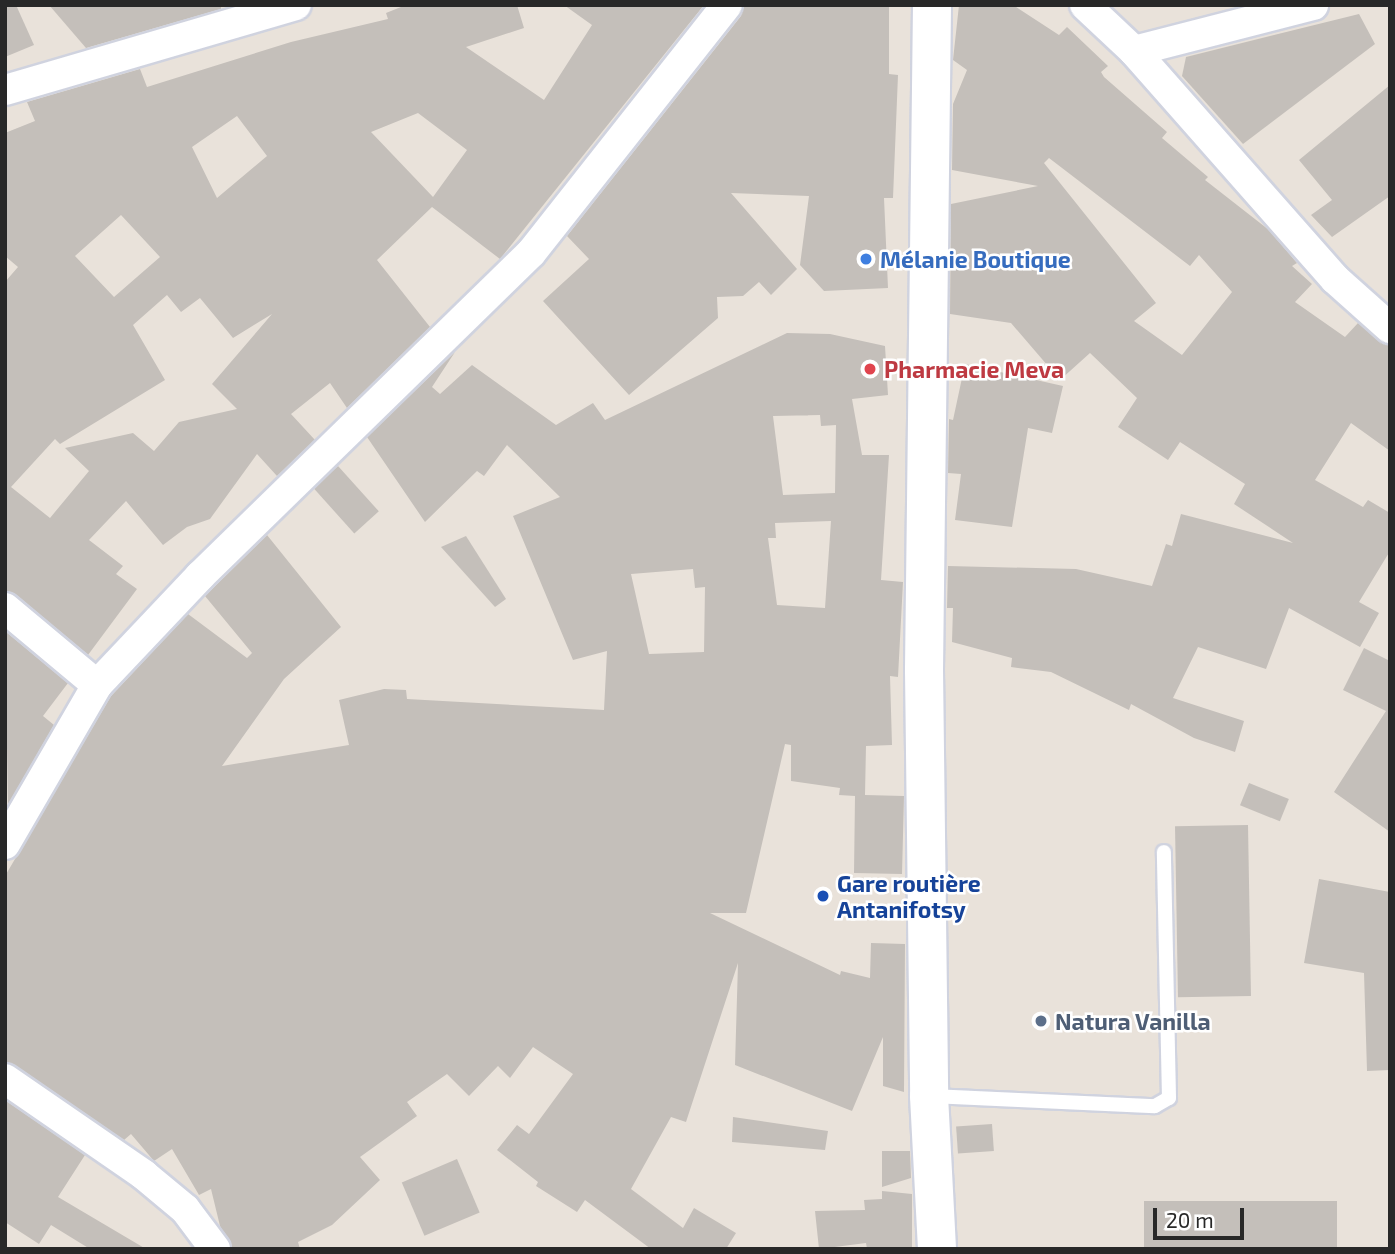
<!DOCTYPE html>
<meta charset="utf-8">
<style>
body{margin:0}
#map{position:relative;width:1395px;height:1254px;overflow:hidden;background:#e9e2da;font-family:"Exo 2",sans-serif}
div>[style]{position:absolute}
.building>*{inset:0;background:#c4bfba;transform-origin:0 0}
.roads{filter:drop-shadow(2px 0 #d0d3df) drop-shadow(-2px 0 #d0d3df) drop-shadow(0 2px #d0d3df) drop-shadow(0 -2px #d0d3df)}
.service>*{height:14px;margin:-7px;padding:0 7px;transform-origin:7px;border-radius:7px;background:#fff}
.minor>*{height:30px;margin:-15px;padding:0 15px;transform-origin:15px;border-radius:15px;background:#fff}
.secondary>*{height:38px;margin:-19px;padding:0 19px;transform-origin:19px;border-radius:19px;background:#fff}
.dots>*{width:19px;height:19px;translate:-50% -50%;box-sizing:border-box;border:4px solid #fff;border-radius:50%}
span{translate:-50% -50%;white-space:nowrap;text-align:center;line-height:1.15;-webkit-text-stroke:5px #fff;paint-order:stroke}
.shop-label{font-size:23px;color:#366cbe;font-weight:700}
.left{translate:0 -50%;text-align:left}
.health-label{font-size:23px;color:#be3a42;font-weight:700}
.transit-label{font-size:23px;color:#164399;font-weight:700}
.service-label{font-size:23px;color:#4e5e75;font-weight:700}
.frame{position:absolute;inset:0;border:7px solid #282828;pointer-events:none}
.scale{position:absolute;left:1153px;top:1208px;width:91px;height:32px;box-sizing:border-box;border:4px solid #282828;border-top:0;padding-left:9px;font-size:21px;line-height:24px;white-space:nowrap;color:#282828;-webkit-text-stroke:5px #fff;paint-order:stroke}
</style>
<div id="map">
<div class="building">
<i style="clip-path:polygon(5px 5px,16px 5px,34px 45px,5px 57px)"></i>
<i style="clip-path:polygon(49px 5px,221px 5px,221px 9px,86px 48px)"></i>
<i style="clip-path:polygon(evenodd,406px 5px,517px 5px,524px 28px,466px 47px,544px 100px,592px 25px,564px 5px,704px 5px,500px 259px,432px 207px,377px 260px,430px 327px,347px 408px,330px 383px,291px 414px,315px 440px,277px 476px,257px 454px,210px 519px,187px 527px,163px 545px,126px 501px,89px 540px,123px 566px,116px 574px,137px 589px,88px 655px,16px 595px,5px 591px,5px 282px,18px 267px,5px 256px,5px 133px,35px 121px,27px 102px,140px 69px,147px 87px,291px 42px,388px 19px,386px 13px,406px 5px,418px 113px,467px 150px,433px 197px,371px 132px,418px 113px,406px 5px,237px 116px,267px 156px,217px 198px,192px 147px,237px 116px,406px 5px,121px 215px,160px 257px,114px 297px,75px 256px,121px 215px,406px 5px,167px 295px,181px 312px,200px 298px,233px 338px,272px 314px,212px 384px,237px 409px,179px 422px,154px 451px,133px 433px,65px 448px,89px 471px,50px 518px,11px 487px,55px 439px,60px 444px,165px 380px,133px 325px,167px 295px)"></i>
<i style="clip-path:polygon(744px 5px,889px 5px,889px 74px,898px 75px,893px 198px,884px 198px,888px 288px,824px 291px,800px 265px,809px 196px,731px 193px,797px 269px,771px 295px,759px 282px,743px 296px,717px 297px,718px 318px,629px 395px,543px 301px,589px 259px,567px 236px,741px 16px)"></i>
<i style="clip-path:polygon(evenodd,959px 5px,1013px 5px,1059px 35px,1067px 27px,1108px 66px,1101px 72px,1104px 77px,1167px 132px,1162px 138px,1208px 177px,1205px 180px,1269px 230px,1297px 263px,1292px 266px,1312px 284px,1295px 302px,1345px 337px,1358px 323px,1390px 345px,1390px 451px,1351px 423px,1315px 480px,1363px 507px,1368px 500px,1390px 513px,1390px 551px,1359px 602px,1379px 613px,1360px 647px,1289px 608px,1266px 669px,1198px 647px,1173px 698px,1244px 721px,1235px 752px,1194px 738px,1131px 704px,1129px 710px,1051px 672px,1011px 667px,1012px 658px,952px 642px,953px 608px,947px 608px,948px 566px,1076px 569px,1152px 586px,1166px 544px,1172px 546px,1181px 514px,1293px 543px,1234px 504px,1245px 484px,1180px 442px,1168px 460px,1118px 427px,1137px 398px,1090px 353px,1060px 380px,1011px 323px,950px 314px,951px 204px,1038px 186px,952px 170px,953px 104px,967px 70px,953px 60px,959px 5px,1049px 158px,1190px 266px,1199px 255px,1232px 292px,1182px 355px,1134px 321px,1156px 303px,1044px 163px,1049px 158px)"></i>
<i style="clip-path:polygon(1359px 14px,1375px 44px,1243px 144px,1182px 76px,1186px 57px)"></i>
<i style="clip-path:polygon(1390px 85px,1390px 196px,1332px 237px,1311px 215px,1332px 200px,1299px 160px)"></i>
<i style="clip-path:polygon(evenodd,787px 333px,830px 334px,885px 346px,888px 395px,852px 399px,862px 455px,889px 455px,881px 580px,903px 582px,898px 677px,890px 676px,892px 745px,866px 746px,865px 795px,904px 796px,902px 874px,854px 873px,855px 796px,839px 795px,840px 788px,791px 781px,791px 745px,785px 744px,746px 913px,710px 913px,840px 975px,841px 971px,870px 978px,871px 943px,905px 944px,904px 1092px,883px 1086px,883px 1037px,852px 1111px,735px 1065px,738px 963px,686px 1122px,671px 1117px,631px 1189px,683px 1228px,694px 1208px,736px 1233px,726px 1249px,651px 1249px,585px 1200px,577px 1212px,536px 1186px,538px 1182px,497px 1150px,517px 1125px,529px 1134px,573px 1074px,533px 1047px,510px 1078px,498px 1066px,469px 1096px,447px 1074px,407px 1102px,417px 1116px,360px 1157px,380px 1180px,332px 1225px,298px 1242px,300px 1249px,232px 1249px,220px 1226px,211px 1189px,199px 1195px,172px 1149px,154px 1161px,131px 1134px,124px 1140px,5px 1062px,5px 876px,111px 696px,188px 614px,247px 658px,252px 653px,205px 596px,267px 535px,341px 627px,284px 679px,222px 766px,349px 745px,339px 700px,384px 689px,406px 690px,407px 699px,604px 710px,607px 651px,573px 660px,513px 516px,560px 497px,507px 445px,484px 476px,477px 471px,425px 522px,367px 437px,455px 352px,432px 387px,440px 394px,472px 365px,556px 425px,593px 403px,605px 420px,787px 333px,820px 415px,821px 426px,836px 425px,835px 493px,783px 495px,773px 416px,820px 415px,787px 333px,831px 521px,825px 608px,777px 605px,768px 538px,776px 538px,775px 523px,831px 521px,787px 333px,693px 569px,695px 588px,705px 587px,704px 652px,649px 654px,631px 574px,693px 569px)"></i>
<i style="clip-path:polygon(965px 364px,1063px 386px,1052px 433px,1028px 428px,1012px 527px,955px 520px,961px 474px,948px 473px,949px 419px,953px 420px)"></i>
<i style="left:338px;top:466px;width:61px;height:33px;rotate:48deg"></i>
<i style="clip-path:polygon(466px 536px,506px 599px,495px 607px,441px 547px)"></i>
<i style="clip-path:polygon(5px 631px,68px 683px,43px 716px,54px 725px,8px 805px)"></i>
<i style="clip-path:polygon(1364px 648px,1390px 661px,1390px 832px,1334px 792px,1386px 711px,1343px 690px)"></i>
<i style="left:1249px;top:783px;width:43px;height:24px;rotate:22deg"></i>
<i style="left:1248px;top:825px;width:171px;height:73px;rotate:89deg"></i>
<i style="clip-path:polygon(1319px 879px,1390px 892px,1390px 1070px,1367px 1071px,1364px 973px,1304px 963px)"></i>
<i style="clip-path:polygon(5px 1100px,85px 1155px,58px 1197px,146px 1249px,90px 1249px,51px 1225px,39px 1244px,5px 1222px)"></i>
<i style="clip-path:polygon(733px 1117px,828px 1131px,825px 1150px,732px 1142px)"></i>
<i style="left:992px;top:1124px;width:27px;height:36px;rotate:86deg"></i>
<i style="clip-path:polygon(882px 1151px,910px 1151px,911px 1178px,882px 1187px)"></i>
<i style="left:457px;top:1159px;width:58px;height:60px;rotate:67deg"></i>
<i style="clip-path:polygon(882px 1191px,912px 1194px,912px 1248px,867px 1249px,866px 1243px,819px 1249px,815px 1211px,865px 1210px,864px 1200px,882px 1199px)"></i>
<i style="left:1337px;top:1201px;width:48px;height:193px;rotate:90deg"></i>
</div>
<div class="roads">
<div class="service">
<i style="left:931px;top:1096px;width:224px;rotate:2.6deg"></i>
<i style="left:1155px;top:1106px;width:16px;rotate:-30deg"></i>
<i style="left:1169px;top:1098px;width:246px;rotate:-91.2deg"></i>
</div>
<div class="minor">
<i style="left:1085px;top:5px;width:67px;rotate:43.2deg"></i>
<i style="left:1134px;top:51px;width:304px;rotate:48.6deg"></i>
<i style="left:1335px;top:279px;width:74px;rotate:41.7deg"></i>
<i style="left:1134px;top:51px;width:185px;rotate:-14.4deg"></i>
<i style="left:5px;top:90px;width:303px;rotate:-16.3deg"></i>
<i style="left:5px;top:608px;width:120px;rotate:39.9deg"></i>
<i style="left:5px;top:844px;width:184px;rotate:-59.9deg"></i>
<i style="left:97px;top:685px;width:150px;rotate:-46.6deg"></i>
<i style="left:200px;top:576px;width:462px;rotate:-44.3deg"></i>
<i style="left:531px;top:253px;width:316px;rotate:-51.7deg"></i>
<i style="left:5px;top:1079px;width:169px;rotate:34.6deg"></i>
<i style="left:144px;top:1175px;width:53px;rotate:39.7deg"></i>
<i style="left:185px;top:1209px;width:50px;rotate:53.1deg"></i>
</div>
<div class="secondary">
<i style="left:932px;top:5px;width:665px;rotate:90.69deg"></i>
<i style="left:924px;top:670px;width:426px;rotate:89.3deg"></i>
<i style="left:929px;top:1096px;width:153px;rotate:87deg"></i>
</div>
</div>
<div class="dots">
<i style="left:866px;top:259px;background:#3f7fe0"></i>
<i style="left:870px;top:369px;background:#e0444e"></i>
<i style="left:823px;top:896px;background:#1a4fb4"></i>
<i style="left:1041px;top:1021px;background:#5c6f8a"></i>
</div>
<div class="shop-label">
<span class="left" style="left:880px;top:259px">Mélanie Boutique</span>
</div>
<div class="health-label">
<span class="left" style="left:884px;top:369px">Pharmacie Meva</span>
</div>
<div class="transit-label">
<span class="left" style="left:837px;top:896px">Gare routière<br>Antanifotsy</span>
</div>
<div class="service-label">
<span class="left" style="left:1055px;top:1021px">Natura Vanilla</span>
</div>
<div class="frame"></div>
<div class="scale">20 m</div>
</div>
